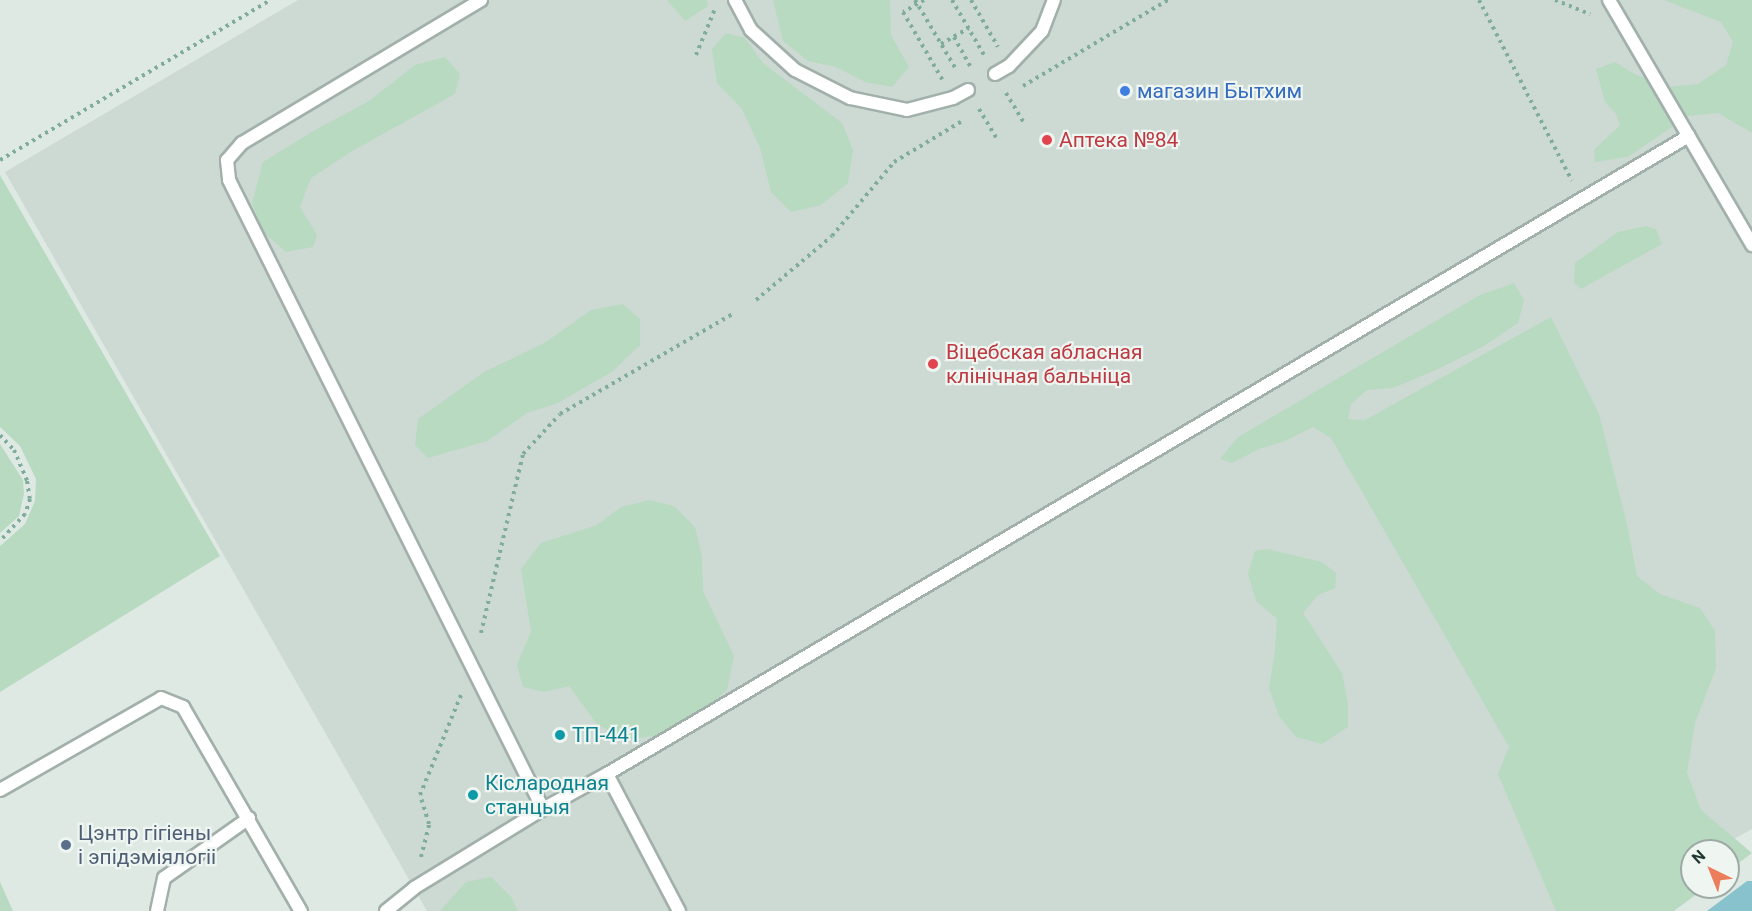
<!DOCTYPE html>
<meta charset="utf-8">
<style>
body{margin:0}
#map{position:relative;width:1752px;height:911px;overflow:hidden;background:#dfe9e4;font-family:Roboto,sans-serif}
div>[style]{position:absolute}
.built>*{inset:0;background:#cdd9d3}
.green>*{inset:0;background:#b8dac1}
.water>*{inset:0;background:#88c2cd}
.path>*{height:4px;margin-top:-2px;transform-origin:0;background:repeating-linear-gradient(90deg,#80ac9e 0 3px,transparent 0 7.5px)}
.roads{filter:drop-shadow(2px 0 #a2b0ab) drop-shadow(-2px 0 #a2b0ab) drop-shadow(0 2px #a2b0ab) drop-shadow(0 -2px #a2b0ab)}
.lane>*{height:12px;margin:-6px;padding:0 6px;transform-origin:6px;border-radius:6px;background:#fff}
.dots>*{width:16px;height:16px;translate:-50% -50%;box-sizing:border-box;border:3px solid #eff6f2;border-radius:50%}
span{translate:-50% -50%;white-space:nowrap;text-align:center;line-height:1.15;-webkit-text-stroke:4.5px #eff6f2;paint-order:stroke}
.shop-label{font-size:21px;color:#366cbe}
.left{translate:0 -50%;text-align:left}
.health-label{font-size:21px;color:#be3a42}
.culture-label{font-size:21px;color:#0d838f}
.service-label{font-size:21px;color:#4e5e75}
.north{position:absolute;left:1680px;top:839px;width:60px;height:60px;box-sizing:border-box;background:#eff6f2;border:2px solid #9daaa5;border-radius:50%;rotate:317deg;font-size:16px;font-weight:700;line-height:24px;text-align:center;color:#213832}
.north::after{content:'';display:block;margin:auto;width:21px;height:27px;background:#eb7e5b;clip-path:polygon(50% 0,100% 100%,50% 72%,0 100%)}
</style>
<div id="map">
<div class="built">
<i style="clip-path:polygon(298px 0,1752px 0,1752px 829px,1712px 851px,1692px 851px,1600px 911px,427px 911px,5px 172px)"></i>
</div>
<div class="green">
<i style="clip-path:polygon(667px 0,707px 0,708px 6px,685px 21px)"></i>
<i style="clip-path:polygon(773px 0,890px 0,891px 35px,909px 67px,892px 87px,865px 82px,836px 67px,808px 61px,783px 41px)"></i>
<i style="clip-path:polygon(1664px 0,1752px 0,1752px 133px,1718px 113px,1688px 116px,1628px 157px,1595px 162px,1594px 150px,1620px 125px,1616px 114px,1605px 102px,1596px 69px,1615px 62px,1636px 75px,1669px 87px,1698px 84px,1726px 65px,1733px 42px,1721px 22px)"></i>
<i style="clip-path:polygon(726px 33px,745px 38px,763px 63px,842px 123px,853px 150px,848px 183px,821px 205px,791px 212px,771px 192px,760px 148px,742px 109px,717px 83px,712px 49px)"></i>
<i style="clip-path:polygon(445px 57px,460px 74px,455px 94px,354px 150px,311px 178px,300px 207px,317px 235px,313px 247px,286px 252px,263px 232px,252px 203px,263px 162px,315px 130px,369px 101px,415px 65px)"></i>
<i style="clip-path:polygon(0 175px,220px 556px,0 692px,0 546px,25px 524px,35px 501px,36px 479px,20px 446px,0 427px)"></i>
<i style="clip-path:polygon(1646px 226px,1656px 229px,1662px 244px,1581px 289px,1574px 283px,1575px 263px,1618px 232px)"></i>
<i style="clip-path:polygon(1514px 283px,1524px 300px,1518px 323px,1484px 346px,1436px 370px,1393px 388px,1367px 390px,1351px 404px,1348px 419px,1365px 420px,1551px 317px,1599px 414px,1627px 524px,1637px 576px,1660px 594px,1700px 608px,1715px 631px,1716px 668px,1695px 723px,1687px 773px,1701px 810px,1752px 853px,1728px 871px,1728px 851px,1692px 851px,1692px 887px,1706px 887px,1674px 911px,1556px 911px,1498px 774px,1509px 747px,1331px 438px,1313px 427px,1285px 441px,1259px 449px,1232px 463px,1220px 459px,1238px 437px,1480px 295px)"></i>
<i style="clip-path:polygon(623px 304px,640px 319px,640px 345px,613px 371px,558px 403px,527px 413px,487px 441px,428px 458px,415px 445px,418px 419px,484px 372px,546px 342px,591px 310px)"></i>
<i style="clip-path:polygon(0 444px,23px 480px,24px 494px,19px 516px,0 533px)"></i>
<i style="clip-path:polygon(650px 500px,674px 506px,695px 527px,702px 556px,703px 591px,734px 656px,727px 690px,695px 717px,659px 735px,625px 740px,597px 724px,569px 686px,544px 692px,523px 687px,517px 665px,531px 631px,521px 569px,541px 543px,597px 525px,621px 507px)"></i>
<i style="clip-path:polygon(1267px 549px,1322px 562px,1336px 573px,1335px 588px,1318px 595px,1303px 613px,1342px 673px,1348px 704px,1348px 727px,1322px 744px,1296px 737px,1279px 716px,1269px 688px,1275px 651px,1277px 619px,1256px 601px,1248px 574px,1255px 551px)"></i>
<i style="clip-path:polygon(491px 877px,511px 897px,518px 911px,440px 911px,466px 882px)"></i>
<i style="clip-path:polygon(0 882px,13px 911px,0 911px)"></i>
</div>
<div class="water">
<i style="clip-path:polygon(1747px 881px,1752px 881px,1752px 911px,1707px 911px)"></i>
</div>
<div class="path">
<i style="left:915px;top:0;width:82px;rotate:59.4deg"></i>
<i style="left:924px;top:0;width:24px;rotate:150deg"></i>
<i style="left:903px;top:12px;width:78px;rotate:59.8deg"></i>
<i style="left:952px;top:0;width:64px;rotate:59.8deg"></i>
<i style="left:971px;top:0;width:54px;rotate:60.1deg"></i>
<i style="left:1479px;top:0;width:203px;rotate:62.8deg"></i>
<i style="left:1555px;top:0;width:38px;rotate:22deg"></i>
<i style="left:954px;top:37px;width:35px;rotate:61deg"></i>
<i style="left:941px;top:44px;width:32px;rotate:-30deg"></i>
<i style="left:696px;top:55px;width:50px;rotate:-67.6deg"></i>
<i style="left:1023px;top:86px;width:169px;rotate:-30.7deg"></i>
<i style="left:1006px;top:93px;width:35px;rotate:59deg"></i>
<i style="left:979px;top:109px;width:35px;rotate:59deg"></i>
<i style="left:0;top:160px;width:315px;rotate:-30.6deg"></i>
<i style="left:756px;top:300px;width:99px;rotate:-40.1deg"></i>
<i style="left:832px;top:236px;width:97px;rotate:-50deg"></i>
<i style="left:894px;top:162px;width:82px;rotate:-31deg"></i>
<i style="left:0;top:435px;width:21px;rotate:47deg"></i>
<i style="left:14px;top:450px;width:34px;rotate:67deg"></i>
<i style="left:27px;top:481px;width:18px;rotate:81deg"></i>
<i style="left:30px;top:499px;width:16px;rotate:108deg"></i>
<i style="left:25px;top:514px;width:37px;rotate:133deg"></i>
<i style="left:481px;top:633px;width:184px;rotate:-76.8deg"></i>
<i style="left:523px;top:454px;width:54px;rotate:-47.2deg"></i>
<i style="left:560px;top:414px;width:201px;rotate:-30.1deg"></i>
<i style="left:421px;top:857px;width:34px;rotate:-76deg"></i>
<i style="left:429px;top:824px;width:30px;rotate:-107deg"></i>
<i style="left:420px;top:795px;width:108px;rotate:-67.7deg"></i>
</div>
<div class="roads">
<div class="lane">
<i style="left:481px;top:0;width:279px;rotate:149.1deg"></i>
<i style="left:242px;top:143px;width:23px;rotate:131deg"></i>
<i style="left:227px;top:160px;width:20px;rotate:84deg"></i>
<i style="left:229px;top:180px;width:703px;rotate:63.47deg"></i>
<i style="left:735px;top:0;width:34px;rotate:62deg"></i>
<i style="left:751px;top:30px;width:59px;rotate:42.3deg"></i>
<i style="left:795px;top:70px;width:62px;rotate:27deg"></i>
<i style="left:850px;top:98px;width:58px;rotate:11.9deg"></i>
<i style="left:907px;top:110px;width:48px;rotate:-14.6deg"></i>
<i style="left:953px;top:98px;width:17px;rotate:-28deg"></i>
<i style="left:1609px;top:0;width:284px;rotate:59.7deg"></i>
<i style="left:995px;top:74px;width:16px;rotate:-30deg"></i>
<i style="left:1009px;top:66px;width:48px;rotate:-46.7deg"></i>
<i style="left:1042px;top:31px;width:33px;rotate:-69deg"></i>
<i style="left:607px;top:774px;width:155px;rotate:62.3deg"></i>
<i style="left:0;top:790px;width:185px;rotate:-29.7deg"></i>
<i style="left:161px;top:698px;width:24px;rotate:22deg"></i>
<i style="left:183px;top:707px;width:236px;rotate:60deg"></i>
<i style="left:157px;top:911px;width:34px;rotate:-78deg"></i>
<i style="left:164px;top:878px;width:104px;rotate:-35.2deg"></i>
<i style="left:386px;top:911px;width:36px;rotate:-39deg"></i>
<i style="left:414px;top:888px;width:151px;rotate:-31.5deg"></i>
<i style="left:543px;top:809px;width:73px;rotate:-28.7deg"></i>
<i style="left:607px;top:774px;width:1256px;rotate:-30.53deg"></i>
</div>
</div>
<div class="dots">
<i style="left:1125px;top:91px;background:#3f7fe0"></i>
<i style="left:1047px;top:140px;background:#e0444e"></i>
<i style="left:933px;top:364px;background:#e0444e"></i>
<i style="left:560px;top:735px;background:#0f9aa8"></i>
<i style="left:473px;top:795px;background:#0f9aa8"></i>
<i style="left:66px;top:845px;background:#5c6f8a"></i>
</div>
<div class="shop-label">
<span class="left" style="left:1137px;top:91px">магазин Бытхим</span>
</div>
<div class="health-label">
<span class="left" style="left:1059px;top:140px">Аптека №84</span>
<span class="left" style="left:946px;top:364px">Віцебская абласная<br>клінічная бальніца</span>
</div>
<div class="culture-label">
<span class="left" style="left:572px;top:735px">ТП-441</span>
<span class="left" style="left:485px;top:795px">Кіслародная<br>станцыя</span>
</div>
<div class="service-label">
<span class="left" style="left:78px;top:845px">Цэнтр гігіены<br>і эпідэміялогіі</span>
</div>
<div class="north">N</div>
</div>
